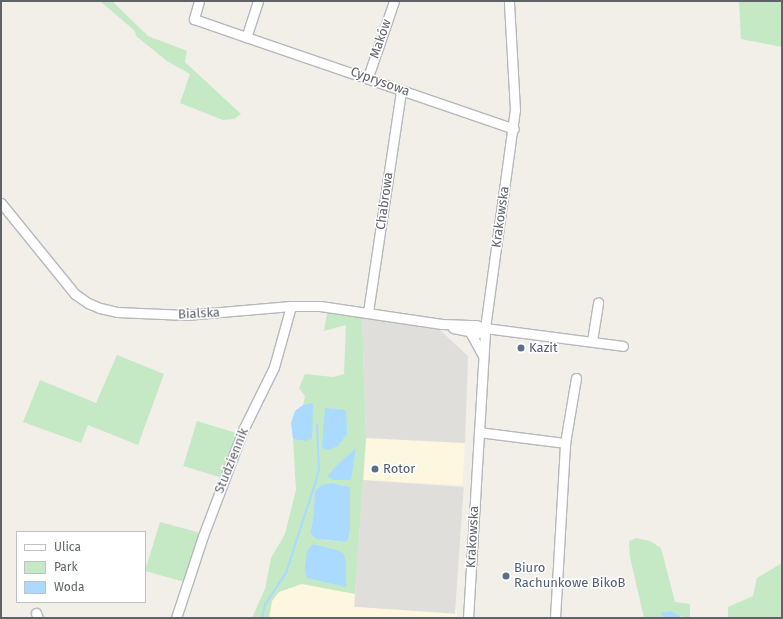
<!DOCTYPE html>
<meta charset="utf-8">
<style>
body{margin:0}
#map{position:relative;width:783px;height:619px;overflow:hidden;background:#f1efe8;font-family:"Fira Sans",sans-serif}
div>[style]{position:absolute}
.commercial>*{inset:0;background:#fef7e0;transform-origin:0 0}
.industrial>*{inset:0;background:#e0deda;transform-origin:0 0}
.green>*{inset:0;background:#c5e8c5;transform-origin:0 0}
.water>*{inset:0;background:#aadaff}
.stream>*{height:2px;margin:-1px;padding:0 1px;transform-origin:1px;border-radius:1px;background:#aadaff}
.roads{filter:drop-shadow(1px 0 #b5b8bc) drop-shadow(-1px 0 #b5b8bc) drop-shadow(0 1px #b5b8bc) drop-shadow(0 -1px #b5b8bc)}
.minor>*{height:9px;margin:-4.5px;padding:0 4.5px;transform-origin:4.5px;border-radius:4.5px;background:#fff}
.dots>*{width:11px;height:11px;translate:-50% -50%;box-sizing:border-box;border:2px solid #fff;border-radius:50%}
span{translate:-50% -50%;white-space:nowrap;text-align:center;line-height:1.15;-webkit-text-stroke:3px #fff;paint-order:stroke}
.street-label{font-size:13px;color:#5f6368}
.service-label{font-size:13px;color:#4e5e75}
.left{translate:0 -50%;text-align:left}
.frame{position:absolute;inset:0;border:2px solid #5f6368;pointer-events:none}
.legend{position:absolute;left:16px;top:531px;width:130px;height:72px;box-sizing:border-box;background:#fff;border:1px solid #bfc1c3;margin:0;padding:5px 7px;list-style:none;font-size:12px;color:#5f6368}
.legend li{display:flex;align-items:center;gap:8px;height:20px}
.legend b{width:20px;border:1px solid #bfc1c3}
</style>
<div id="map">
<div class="commercial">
<i style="left:366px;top:438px;width:99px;height:42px;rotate:3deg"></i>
<i style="clip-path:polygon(302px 584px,355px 594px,355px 607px,457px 609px,457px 618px,269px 618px,272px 601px,279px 592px)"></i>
</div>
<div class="industrial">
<i style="clip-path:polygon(362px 318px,440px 330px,468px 356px,465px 443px,366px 438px)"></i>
<i style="left:363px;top:480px;width:101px;height:127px;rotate:4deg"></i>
</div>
<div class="green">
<i style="clip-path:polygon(100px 1px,112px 1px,148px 36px,187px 51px,185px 62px,241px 114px,234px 119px,223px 120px,180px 103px,190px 74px,167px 61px,136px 36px,135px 31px)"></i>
<i style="clip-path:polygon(739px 1px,782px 1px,782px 47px,741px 39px)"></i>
<i style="clip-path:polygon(evenodd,327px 313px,362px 318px,366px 438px,355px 594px,302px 584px,279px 592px,272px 601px,269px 618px,252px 618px,265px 589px,271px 558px,285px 534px,296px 490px,293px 439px,304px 441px,313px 404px,303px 405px,305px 396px,299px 388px,305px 374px,333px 377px,344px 374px,346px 325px,324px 331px,327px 313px,332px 483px,350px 487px,350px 529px,345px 542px,323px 540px,310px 533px,313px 519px,315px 496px,332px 483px,327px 313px,313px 544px,334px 549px,346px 561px,346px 586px,321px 580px,313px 544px)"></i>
<i style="clip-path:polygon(117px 355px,164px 374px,138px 445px,88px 425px,81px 443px,23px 422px,40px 380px,96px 403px)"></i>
<i style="left:197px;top:421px;width:42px;height:47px;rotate:17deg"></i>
<i style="clip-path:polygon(160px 522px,197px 532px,200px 535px,185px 582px,145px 571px)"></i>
<i style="clip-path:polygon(636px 538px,650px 541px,661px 548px,675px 602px,690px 604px,690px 618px,662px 613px,663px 618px,644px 618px,630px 557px,629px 541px)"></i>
<i style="clip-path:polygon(782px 563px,782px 618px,728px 618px,728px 607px,753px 596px,757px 578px)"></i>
</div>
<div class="water">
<i style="clip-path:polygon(313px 403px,312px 439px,304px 441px,293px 439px,291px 423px,295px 411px,303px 405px)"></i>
<i style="clip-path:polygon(325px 408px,346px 410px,347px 434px,338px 446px,328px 450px,322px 448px)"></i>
<i style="clip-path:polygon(356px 448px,351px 480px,333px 480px,328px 476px,335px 467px)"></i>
<i style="clip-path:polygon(332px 483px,350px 487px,350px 529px,348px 540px,345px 542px,317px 539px,310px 533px,313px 519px,315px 491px,322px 485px)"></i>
<i style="clip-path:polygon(313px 544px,334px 549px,343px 553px,346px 561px,346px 587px,307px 578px,305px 568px,307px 551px)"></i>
<i style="clip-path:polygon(671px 611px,681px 617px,682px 618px,663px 618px,661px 613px)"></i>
</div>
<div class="stream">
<i style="left:262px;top:618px;width:13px;rotate:-77deg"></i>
<i style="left:265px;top:605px;width:38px;rotate:-57deg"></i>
<i style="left:286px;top:573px;width:94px;rotate:-72deg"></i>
<i style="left:315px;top:484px;width:16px;rotate:-75deg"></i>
<i style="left:319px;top:469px;width:44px;rotate:-92.6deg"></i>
</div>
<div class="roads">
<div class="minor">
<i style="left:199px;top:1px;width:19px;rotate:106deg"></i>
<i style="left:194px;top:19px;width:55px;rotate:19.1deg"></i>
<i style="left:258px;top:1px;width:38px;rotate:108deg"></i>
<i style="left:246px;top:37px;width:283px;rotate:18.9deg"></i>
<i style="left:368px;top:77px;width:80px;rotate:-71.1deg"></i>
<i style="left:1px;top:203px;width:117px;rotate:50.9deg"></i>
<i style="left:75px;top:294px;width:16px;rotate:35deg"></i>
<i style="left:88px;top:303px;width:13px;rotate:23deg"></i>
<i style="left:100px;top:308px;width:17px;rotate:13deg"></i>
<i style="left:117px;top:312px;width:69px;rotate:2.5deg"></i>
<i style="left:186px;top:315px;width:105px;rotate:-4.9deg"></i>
<i style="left:291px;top:306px;width:29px"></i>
<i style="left:320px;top:306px;width:123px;rotate:8.4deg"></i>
<i style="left:442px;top:324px;width:34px;rotate:2deg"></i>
<i style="left:476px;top:325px;width:9px;rotate:18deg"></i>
<i style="left:485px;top:328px;width:139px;rotate:7.4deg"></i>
<i style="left:368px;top:312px;width:224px;rotate:-81.5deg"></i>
<i style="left:453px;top:328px;width:26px;rotate:11deg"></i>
<i style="left:479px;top:333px;width:8px;rotate:-40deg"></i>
<i style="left:470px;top:332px;width:26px;rotate:61deg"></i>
<i style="left:592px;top:341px;width:39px;rotate:-81deg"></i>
<i style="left:479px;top:432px;width:87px;rotate:7.3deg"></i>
<i style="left:36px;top:613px;width:5px;rotate:68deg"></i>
<i style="left:176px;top:618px;width:86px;rotate:-71.8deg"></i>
<i style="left:203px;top:536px;width:113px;rotate:-69.3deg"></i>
<i style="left:243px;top:430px;width:70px;rotate:-63.8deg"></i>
<i style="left:274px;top:367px;width:63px;rotate:-74.4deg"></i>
<i style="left:468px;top:618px;width:290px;rotate:-86.6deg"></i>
<i style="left:485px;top:328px;width:220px;rotate:-82.2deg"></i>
<i style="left:515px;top:110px;width:109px;rotate:-93.2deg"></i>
<i style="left:555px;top:618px;width:175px;rotate:-86.7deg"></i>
<i style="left:565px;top:443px;width:66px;rotate:-80.4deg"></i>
</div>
</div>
<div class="dots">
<i style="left:521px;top:348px;background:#5c6f8a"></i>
<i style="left:375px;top:469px;background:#5c6f8a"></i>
<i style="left:506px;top:576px;background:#5c6f8a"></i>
</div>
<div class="street-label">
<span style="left:381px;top:39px;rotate:-71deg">Maków</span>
<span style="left:380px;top:82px;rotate:20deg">Cyprysowa</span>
<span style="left:385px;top:201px;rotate:-82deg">Chabrowa</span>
<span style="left:501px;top:217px;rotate:-82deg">Krakowska</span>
<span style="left:199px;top:314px;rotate:-3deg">Bialska</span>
<span style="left:232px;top:461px;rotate:-68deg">Studziennik</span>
<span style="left:473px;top:537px;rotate:-87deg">Krakowska</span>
</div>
<div class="service-label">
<span class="left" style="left:529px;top:348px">Kazit</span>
<span class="left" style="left:383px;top:469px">Rotor</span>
<span class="left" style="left:514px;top:576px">Biuro<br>Rachunkowe BikoB</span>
</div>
<div class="frame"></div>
<ul class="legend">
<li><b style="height:5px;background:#fff"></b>Ulica</li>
<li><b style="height:11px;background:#c5e8c5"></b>Park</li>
<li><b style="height:11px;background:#aadaff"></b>Woda</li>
</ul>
</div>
